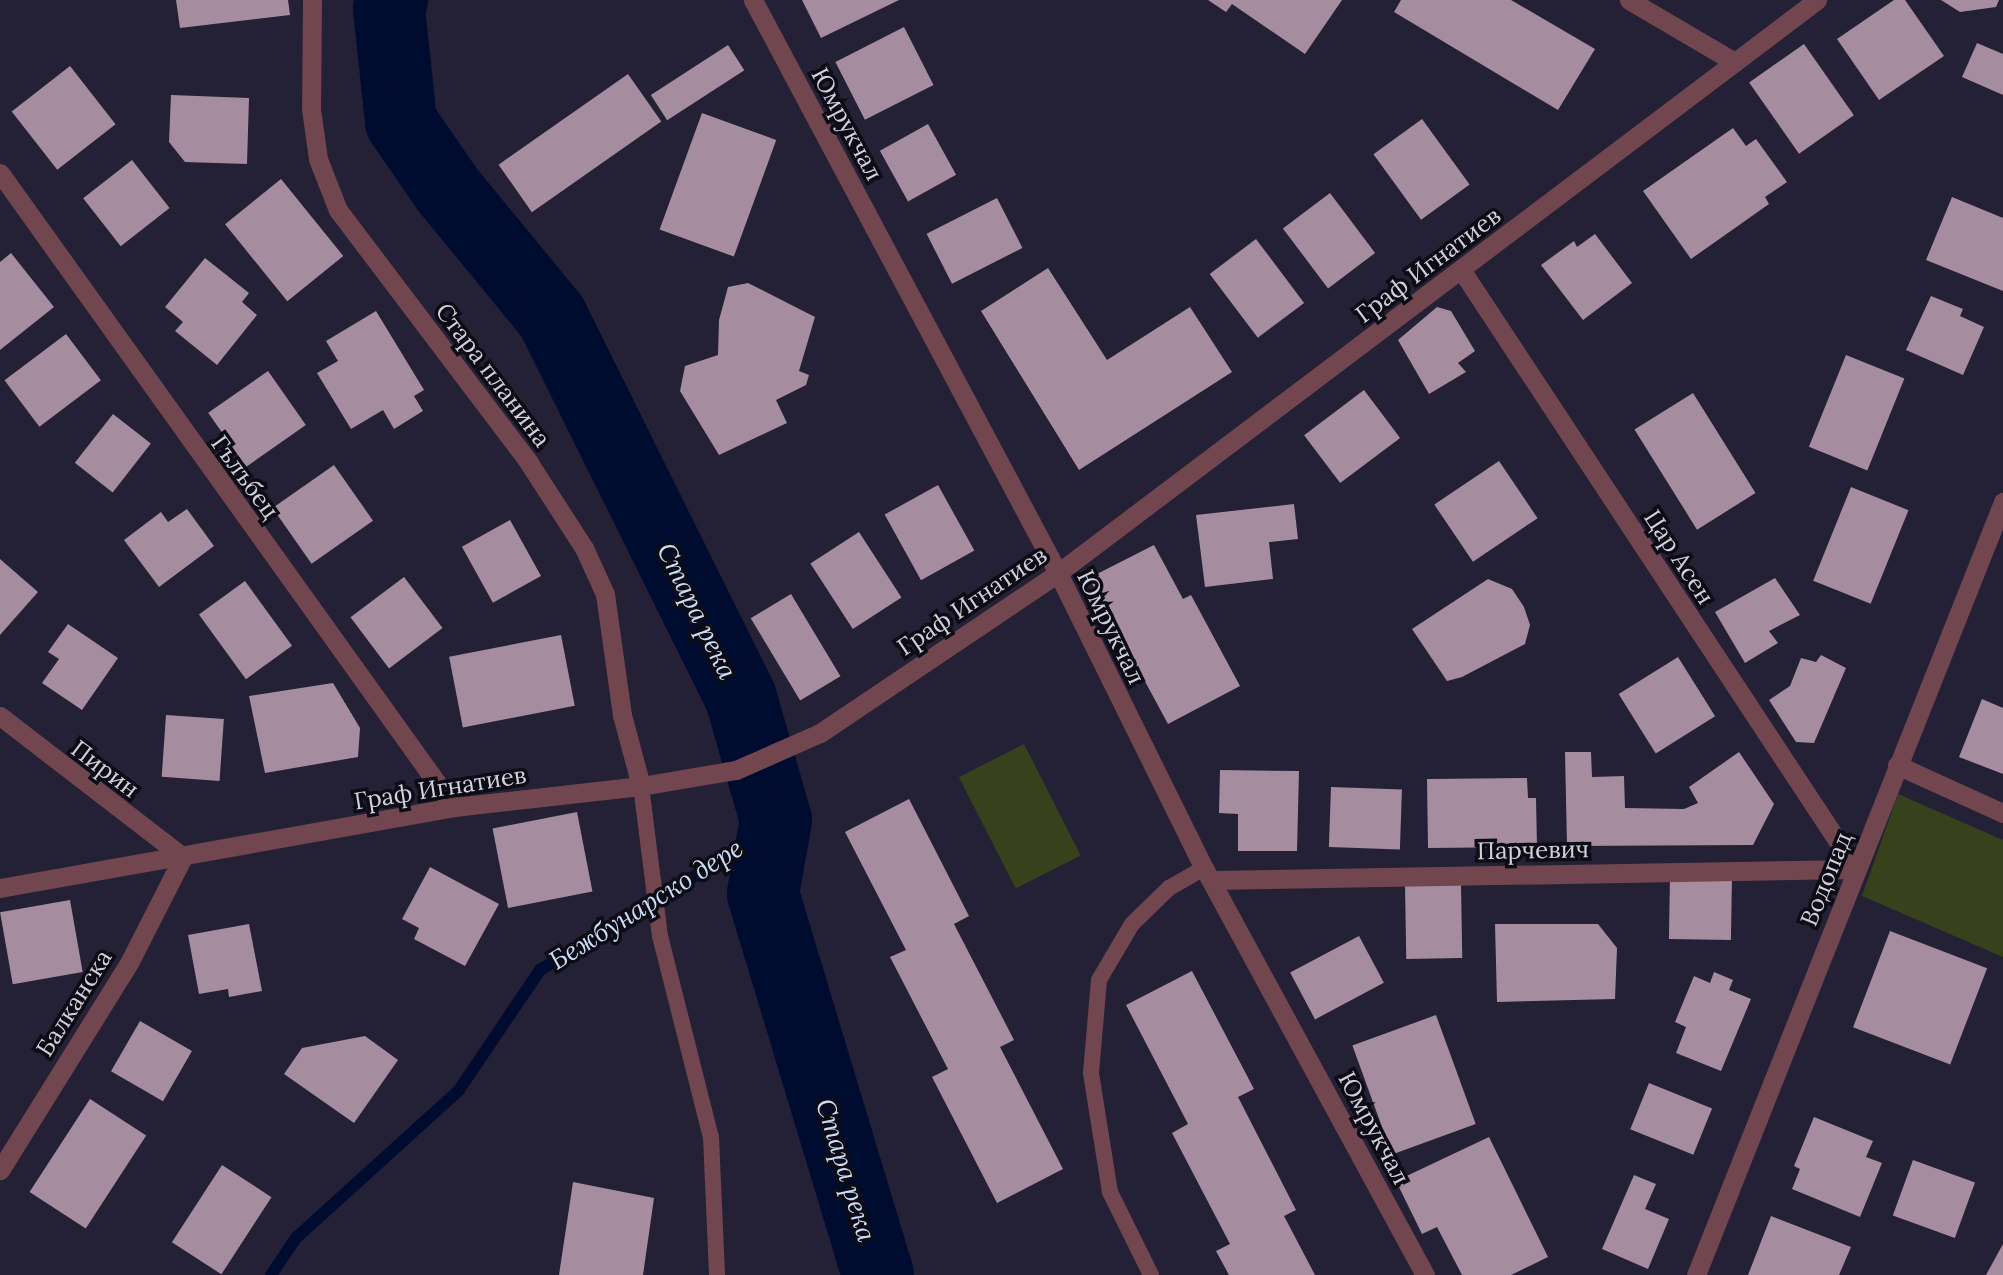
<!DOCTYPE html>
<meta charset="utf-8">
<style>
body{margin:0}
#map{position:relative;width:2003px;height:1275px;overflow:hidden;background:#242035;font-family:Lora,serif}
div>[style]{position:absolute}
.green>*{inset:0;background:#37421d;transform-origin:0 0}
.stream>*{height:12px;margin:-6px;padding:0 6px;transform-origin:6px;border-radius:6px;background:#000c2f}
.river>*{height:72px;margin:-36px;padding:0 36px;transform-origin:36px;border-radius:36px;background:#000c2f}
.building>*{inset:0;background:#a58d9f;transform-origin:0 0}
.service>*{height:16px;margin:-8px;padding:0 8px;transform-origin:8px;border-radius:8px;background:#71464f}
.pedestrian>*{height:19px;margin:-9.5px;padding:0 9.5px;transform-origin:9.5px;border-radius:9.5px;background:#71464f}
.minor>*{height:19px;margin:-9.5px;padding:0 9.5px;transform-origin:9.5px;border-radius:9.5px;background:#71464f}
span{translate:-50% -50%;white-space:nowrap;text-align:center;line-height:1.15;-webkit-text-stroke:7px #0d0c15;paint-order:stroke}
.street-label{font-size:24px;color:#d1d0dd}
.water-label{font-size:26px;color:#cbdef9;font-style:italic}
</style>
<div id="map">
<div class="green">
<i style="left:1024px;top:744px;width:125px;height:73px;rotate:63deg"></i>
<i style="clip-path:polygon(1898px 794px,2003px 840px,2003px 957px,1862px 896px)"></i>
</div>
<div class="stream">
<i style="left:271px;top:1275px;width:45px;rotate:-56deg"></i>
<i style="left:296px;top:1238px;width:220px;rotate:-42.2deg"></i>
<i style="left:459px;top:1090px;width:145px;rotate:-56deg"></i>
<i style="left:540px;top:970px;width:218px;rotate:-31.3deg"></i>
<i style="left:726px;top:857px;width:62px;rotate:-36.5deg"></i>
</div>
<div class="river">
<i style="left:392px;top:0;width:9px;rotate:108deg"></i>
<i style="left:389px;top:9px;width:114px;rotate:83.9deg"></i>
<i style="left:401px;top:122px;width:81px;rotate:55.5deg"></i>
<i style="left:447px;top:189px;width:166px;rotate:50.6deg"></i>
<i style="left:552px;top:317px;width:425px;rotate:63.6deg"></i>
<i style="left:741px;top:698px;width:127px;rotate:74deg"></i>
<i style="left:776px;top:820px;width:75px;rotate:100deg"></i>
<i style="left:763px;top:894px;width:398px;rotate:73.2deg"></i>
</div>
<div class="building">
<i style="clip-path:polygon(176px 0,288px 0,290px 15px,180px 28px)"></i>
<i style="clip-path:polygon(802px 0,899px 0,821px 38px)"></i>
<i style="clip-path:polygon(1208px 0,1342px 0,1305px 54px,1232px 4px,1226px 12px)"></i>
<i style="clip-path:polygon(1401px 0,1511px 0,1595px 49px,1558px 110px,1394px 12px)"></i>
<i style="clip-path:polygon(1894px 0,1905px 0,1944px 56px,1879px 100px,1837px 39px)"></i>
<i style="clip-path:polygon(1941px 0,1999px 0,1996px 7px,1960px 12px)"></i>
<i style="left:904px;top:27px;width:65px;height:77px;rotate:63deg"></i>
<i style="clip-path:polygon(1977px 43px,2003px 54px,2003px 95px,1962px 77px)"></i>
<i style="left:1804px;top:44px;width:87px;height:67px;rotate:55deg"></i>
<i style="left:728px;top:45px;width:30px;height:92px;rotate:57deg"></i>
<i style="left:70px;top:66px;width:74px;height:74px;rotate:52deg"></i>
<i style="left:628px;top:74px;width:58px;height:158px;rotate:55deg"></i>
<i style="clip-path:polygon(171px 95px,249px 98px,247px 164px,185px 162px,169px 142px)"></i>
<i style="left:702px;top:113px;width:79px;height:124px;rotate:20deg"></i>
<i style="left:1422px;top:119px;width:81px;height:60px;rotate:54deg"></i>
<i style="left:928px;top:124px;width:58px;height:55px;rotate:61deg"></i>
<i style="clip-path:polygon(1733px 128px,1746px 146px,1756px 139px,1787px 182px,1765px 197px,1769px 204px,1691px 259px,1643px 191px)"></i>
<i style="left:132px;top:160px;width:61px;height:62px;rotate:52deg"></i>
<i style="left:281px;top:179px;width:99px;height:72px;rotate:51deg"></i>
<i style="left:1330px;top:193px;width:75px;height:59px;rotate:53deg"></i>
<i style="clip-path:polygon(1952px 197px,2003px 218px,2003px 291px,1926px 260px)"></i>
<i style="left:997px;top:198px;width:56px;height:79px;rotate:63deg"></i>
<i style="clip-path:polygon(1595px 234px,1632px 283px,1583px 320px,1541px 265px,1574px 241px,1577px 247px)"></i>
<i style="left:1256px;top:239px;width:80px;height:58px;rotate:53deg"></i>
<i style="clip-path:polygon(11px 253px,54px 307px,0 350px,0 262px)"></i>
<i style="clip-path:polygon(205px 258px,249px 293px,242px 302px,257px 315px,217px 365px,175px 331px,183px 322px,165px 307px)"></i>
<i style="clip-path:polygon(1048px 268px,1107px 360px,1190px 307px,1232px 372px,1079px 470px,981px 311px)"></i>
<i style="clip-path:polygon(748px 283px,815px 317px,799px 371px,809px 375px,806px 385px,776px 400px,787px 423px,719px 455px,680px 391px,685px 366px,718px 355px,719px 320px,728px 287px)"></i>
<i style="clip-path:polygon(1931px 296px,1963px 309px,1960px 316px,1984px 327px,1963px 375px,1906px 350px)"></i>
<i style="clip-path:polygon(1437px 307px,1451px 311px,1475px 351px,1458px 363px,1466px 372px,1429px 394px,1398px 340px)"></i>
<i style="clip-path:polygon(376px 311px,424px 390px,414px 396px,423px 411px,394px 429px,383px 410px,351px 429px,317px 373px,338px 361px,326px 341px)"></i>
<i style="left:66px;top:334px;width:58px;height:77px;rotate:53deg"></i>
<i style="left:1846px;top:355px;width:63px;height:99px;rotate:22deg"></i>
<i style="left:268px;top:371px;width:66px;height:73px;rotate:55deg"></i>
<i style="left:1364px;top:390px;width:60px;height:75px;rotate:53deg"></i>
<i style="left:1693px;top:393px;width:118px;height:69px;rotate:58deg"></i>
<i style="left:113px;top:414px;width:48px;height:62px;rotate:38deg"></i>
<i style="left:1499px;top:461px;width:69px;height:78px;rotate:56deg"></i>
<i style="left:334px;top:465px;width:68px;height:75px;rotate:55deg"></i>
<i style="left:938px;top:485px;width:75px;height:61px;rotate:61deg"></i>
<i style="left:1851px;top:487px;width:62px;height:101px;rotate:22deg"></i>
<i style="clip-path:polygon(1294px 504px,1298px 539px,1269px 542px,1273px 579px,1205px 587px,1196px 515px)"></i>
<i style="clip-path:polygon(187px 509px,214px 546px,159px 587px,124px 540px,161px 512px,168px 522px)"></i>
<i style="left:510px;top:520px;width:64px;height:55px;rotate:61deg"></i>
<i style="left:859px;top:532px;width:78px;height:58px;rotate:57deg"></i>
<i style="clip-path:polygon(1154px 545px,1183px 599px,1191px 595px,1240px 686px,1168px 724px,1089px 578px)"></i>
<i style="clip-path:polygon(0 559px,38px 592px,0 635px)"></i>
<i style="left:404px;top:577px;width:64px;height:67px;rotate:53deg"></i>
<i style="clip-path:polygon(1775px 578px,1800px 615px,1769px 631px,1778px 643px,1745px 663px,1715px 612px)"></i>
<i style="clip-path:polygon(1488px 579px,1512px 589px,1524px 607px,1530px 625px,1525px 644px,1462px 677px,1447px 681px,1412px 629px)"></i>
<i style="left:245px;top:581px;width:80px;height:57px;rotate:54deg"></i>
<i style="left:791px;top:594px;width:96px;height:47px;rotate:59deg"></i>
<i style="clip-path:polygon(68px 624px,118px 658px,82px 710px,42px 683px,59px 659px,48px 652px)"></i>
<i style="left:561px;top:635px;width:72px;height:114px;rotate:79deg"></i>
<i style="clip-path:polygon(1821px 655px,1846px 668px,1814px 743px,1796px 742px,1769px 700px,1790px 686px,1801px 658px,1816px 662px)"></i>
<i style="left:1678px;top:657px;width:70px;height:70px;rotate:58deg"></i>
<i style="clip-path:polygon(333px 683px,360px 728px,358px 757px,265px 773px,249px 696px)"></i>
<i style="clip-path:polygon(1982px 699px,2003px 708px,2003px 774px,1959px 757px)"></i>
<i style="left:166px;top:715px;width:58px;height:62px;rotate:4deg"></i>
<i style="clip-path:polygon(1565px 752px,1591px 752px,1592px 777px,1624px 776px,1625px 808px,1684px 809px,1698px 803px,1689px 787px,1739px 752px,1774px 804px,1753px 845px,1567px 846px)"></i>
<i style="clip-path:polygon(1220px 770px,1299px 771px,1297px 851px,1238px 851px,1238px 814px,1219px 813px)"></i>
<i style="clip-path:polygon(1527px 778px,1528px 798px,1536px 798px,1537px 847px,1428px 848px,1427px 779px)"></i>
<i style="left:1331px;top:787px;width:71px;height:60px;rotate:2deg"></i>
<i style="clip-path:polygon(909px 799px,969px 916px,954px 924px,1014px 1040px,1000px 1047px,1063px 1169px,997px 1203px,932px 1077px,948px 1069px,890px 957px,906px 950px,845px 832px)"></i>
<i style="left:577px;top:812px;width:81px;height:86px;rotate:79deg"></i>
<i style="clip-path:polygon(430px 867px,499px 904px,465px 966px,414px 939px,419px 928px,402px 919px)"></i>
<i style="left:1670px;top:877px;width:62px;height:62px;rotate:1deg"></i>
<i style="left:1461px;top:885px;width:73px;height:56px;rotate:89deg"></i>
<i style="left:70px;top:900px;width:73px;height:71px;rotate:80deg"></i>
<i style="clip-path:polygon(249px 924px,262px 991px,229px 997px,228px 989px,199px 994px,188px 935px)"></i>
<i style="clip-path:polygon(1495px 924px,1598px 924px,1617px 948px,1615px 999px,1497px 1002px)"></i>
<i style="left:1890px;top:931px;width:104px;height:103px;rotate:21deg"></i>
<i style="left:1359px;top:936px;width:53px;height:78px;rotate:62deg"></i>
<i style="clip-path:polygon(1192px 971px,1254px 1089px,1238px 1097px,1296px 1210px,1284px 1216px,1315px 1275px,1229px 1275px,1216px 1251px,1230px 1244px,1172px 1133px,1188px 1124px,1126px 1005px)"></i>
<i style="clip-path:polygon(1714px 972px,1733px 980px,1729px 990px,1751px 999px,1721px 1071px,1676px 1053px,1686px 1027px,1675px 1022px,1694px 976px,1710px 983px)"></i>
<i style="left:1436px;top:1015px;width:116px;height:89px;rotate:70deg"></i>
<i style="left:140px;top:1021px;width:60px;height:58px;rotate:30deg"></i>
<i style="clip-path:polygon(365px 1036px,398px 1060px,354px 1123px,284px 1074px,302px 1048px)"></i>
<i style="left:1649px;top:1083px;width:68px;height:50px;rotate:22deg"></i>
<i style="left:90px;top:1099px;width:67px;height:111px;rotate:33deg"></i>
<i style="clip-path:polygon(1814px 1117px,1873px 1141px,1866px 1157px,1882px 1163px,1860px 1217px,1792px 1189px,1800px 1169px,1794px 1166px)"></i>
<i style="clip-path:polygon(1489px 1137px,1548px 1257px,1511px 1275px,1462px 1275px,1437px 1227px,1422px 1234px,1396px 1181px)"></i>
<i style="left:1913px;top:1160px;width:66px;height:59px;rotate:20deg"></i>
<i style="left:222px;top:1165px;width:59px;height:92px;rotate:33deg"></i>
<i style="clip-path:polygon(1634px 1175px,1656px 1184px,1645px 1209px,1669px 1219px,1648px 1269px,1602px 1249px)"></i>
<i style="clip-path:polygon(573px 1182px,654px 1198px,643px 1275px,559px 1275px)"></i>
<i style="clip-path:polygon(1771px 1216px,1851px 1247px,1839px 1275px,1748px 1275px)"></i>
<i style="clip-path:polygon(2003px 1244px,2003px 1275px,1986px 1275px)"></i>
</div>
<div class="service">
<i style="left:641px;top:786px;width:151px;rotate:82.8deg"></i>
<i style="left:660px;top:936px;width:207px;rotate:75.8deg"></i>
<i style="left:711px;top:1137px;width:138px;rotate:87.5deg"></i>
<i style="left:1151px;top:1275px;width:93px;rotate:-116.3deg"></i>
<i style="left:1110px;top:1192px;width:121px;rotate:-99.1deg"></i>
<i style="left:1091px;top:1073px;width:93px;rotate:-85.1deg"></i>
<i style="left:1099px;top:980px;width:65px;rotate:-59.5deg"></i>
<i style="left:1132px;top:924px;width:52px;rotate:-44.2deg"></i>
<i style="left:1169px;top:888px;width:40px;rotate:-29.7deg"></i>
</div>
<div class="pedestrian">
<i style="left:1696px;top:1275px;width:832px;rotate:-68.34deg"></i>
</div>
<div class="minor">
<i style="left:312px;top:0;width:109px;rotate:90.5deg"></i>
<i style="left:311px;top:109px;width:50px;rotate:82deg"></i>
<i style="left:318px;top:159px;width:55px;rotate:68.6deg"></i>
<i style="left:338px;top:210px;width:317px;rotate:52.9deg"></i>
<i style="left:529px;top:463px;width:101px;rotate:57.1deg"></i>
<i style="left:584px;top:548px;width:51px;rotate:65.5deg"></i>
<i style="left:605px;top:594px;width:122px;rotate:82deg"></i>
<i style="left:622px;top:715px;width:73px;rotate:75deg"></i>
<i style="left:753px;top:0;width:649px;rotate:61.97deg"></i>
<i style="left:1058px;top:573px;width:329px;rotate:63.7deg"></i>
<i style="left:1204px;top:868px;width:463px;rotate:61.5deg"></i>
<i style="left:1629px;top:0;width:121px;rotate:30.4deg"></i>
<i style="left:0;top:173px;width:780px;rotate:54.39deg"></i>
<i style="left:1462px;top:271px;width:716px;rotate:56.62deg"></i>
<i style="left:0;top:716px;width:231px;rotate:37.6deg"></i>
<i style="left:183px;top:857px;width:119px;rotate:117deg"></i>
<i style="left:129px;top:963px;width:244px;rotate:121.9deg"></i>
<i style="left:1897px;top:765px;width:116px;rotate:24.4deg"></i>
<i style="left:1211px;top:880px;width:645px;rotate:-0.98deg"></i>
<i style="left:0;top:888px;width:461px;rotate:-10.1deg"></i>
<i style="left:454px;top:807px;width:188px;rotate:-6.4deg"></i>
<i style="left:641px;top:786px;width:96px;rotate:-9.6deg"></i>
<i style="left:736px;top:770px;width:92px;rotate:-23.8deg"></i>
<i style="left:820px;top:733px;width:287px;rotate:-33.9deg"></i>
<i style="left:1058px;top:573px;width:951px;rotate:-37.05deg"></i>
</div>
<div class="street-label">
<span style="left:847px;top:124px;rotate:62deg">Юмрукчал</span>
<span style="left:1428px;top:265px;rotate:-37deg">Граф Игнатиев</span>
<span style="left:493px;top:375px;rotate:53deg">Стара планина</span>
<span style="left:245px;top:477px;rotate:54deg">Гълъбец</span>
<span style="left:1679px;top:557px;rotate:57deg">Цар Асен</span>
<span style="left:972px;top:601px;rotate:-34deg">Граф Игнатиев</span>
<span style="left:1111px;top:627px;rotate:64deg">Юмрукчал</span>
<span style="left:105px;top:769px;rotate:37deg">Пирин</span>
<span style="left:440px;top:788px;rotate:-9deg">Граф Игнатиев</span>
<span style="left:1533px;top:850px;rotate:-1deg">Парчевич</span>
<span style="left:1826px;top:879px;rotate:-68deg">Водопад</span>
<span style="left:74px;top:1003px;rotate:-58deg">Балканска</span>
<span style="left:1374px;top:1128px;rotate:62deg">Юмрукчал</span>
</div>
<div class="water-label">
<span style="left:697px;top:611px;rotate:64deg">Стара река</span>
<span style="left:646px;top:904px;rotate:-32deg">Бежбунарско дере</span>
<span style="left:846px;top:1170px;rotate:73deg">Стара река</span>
</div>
</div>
